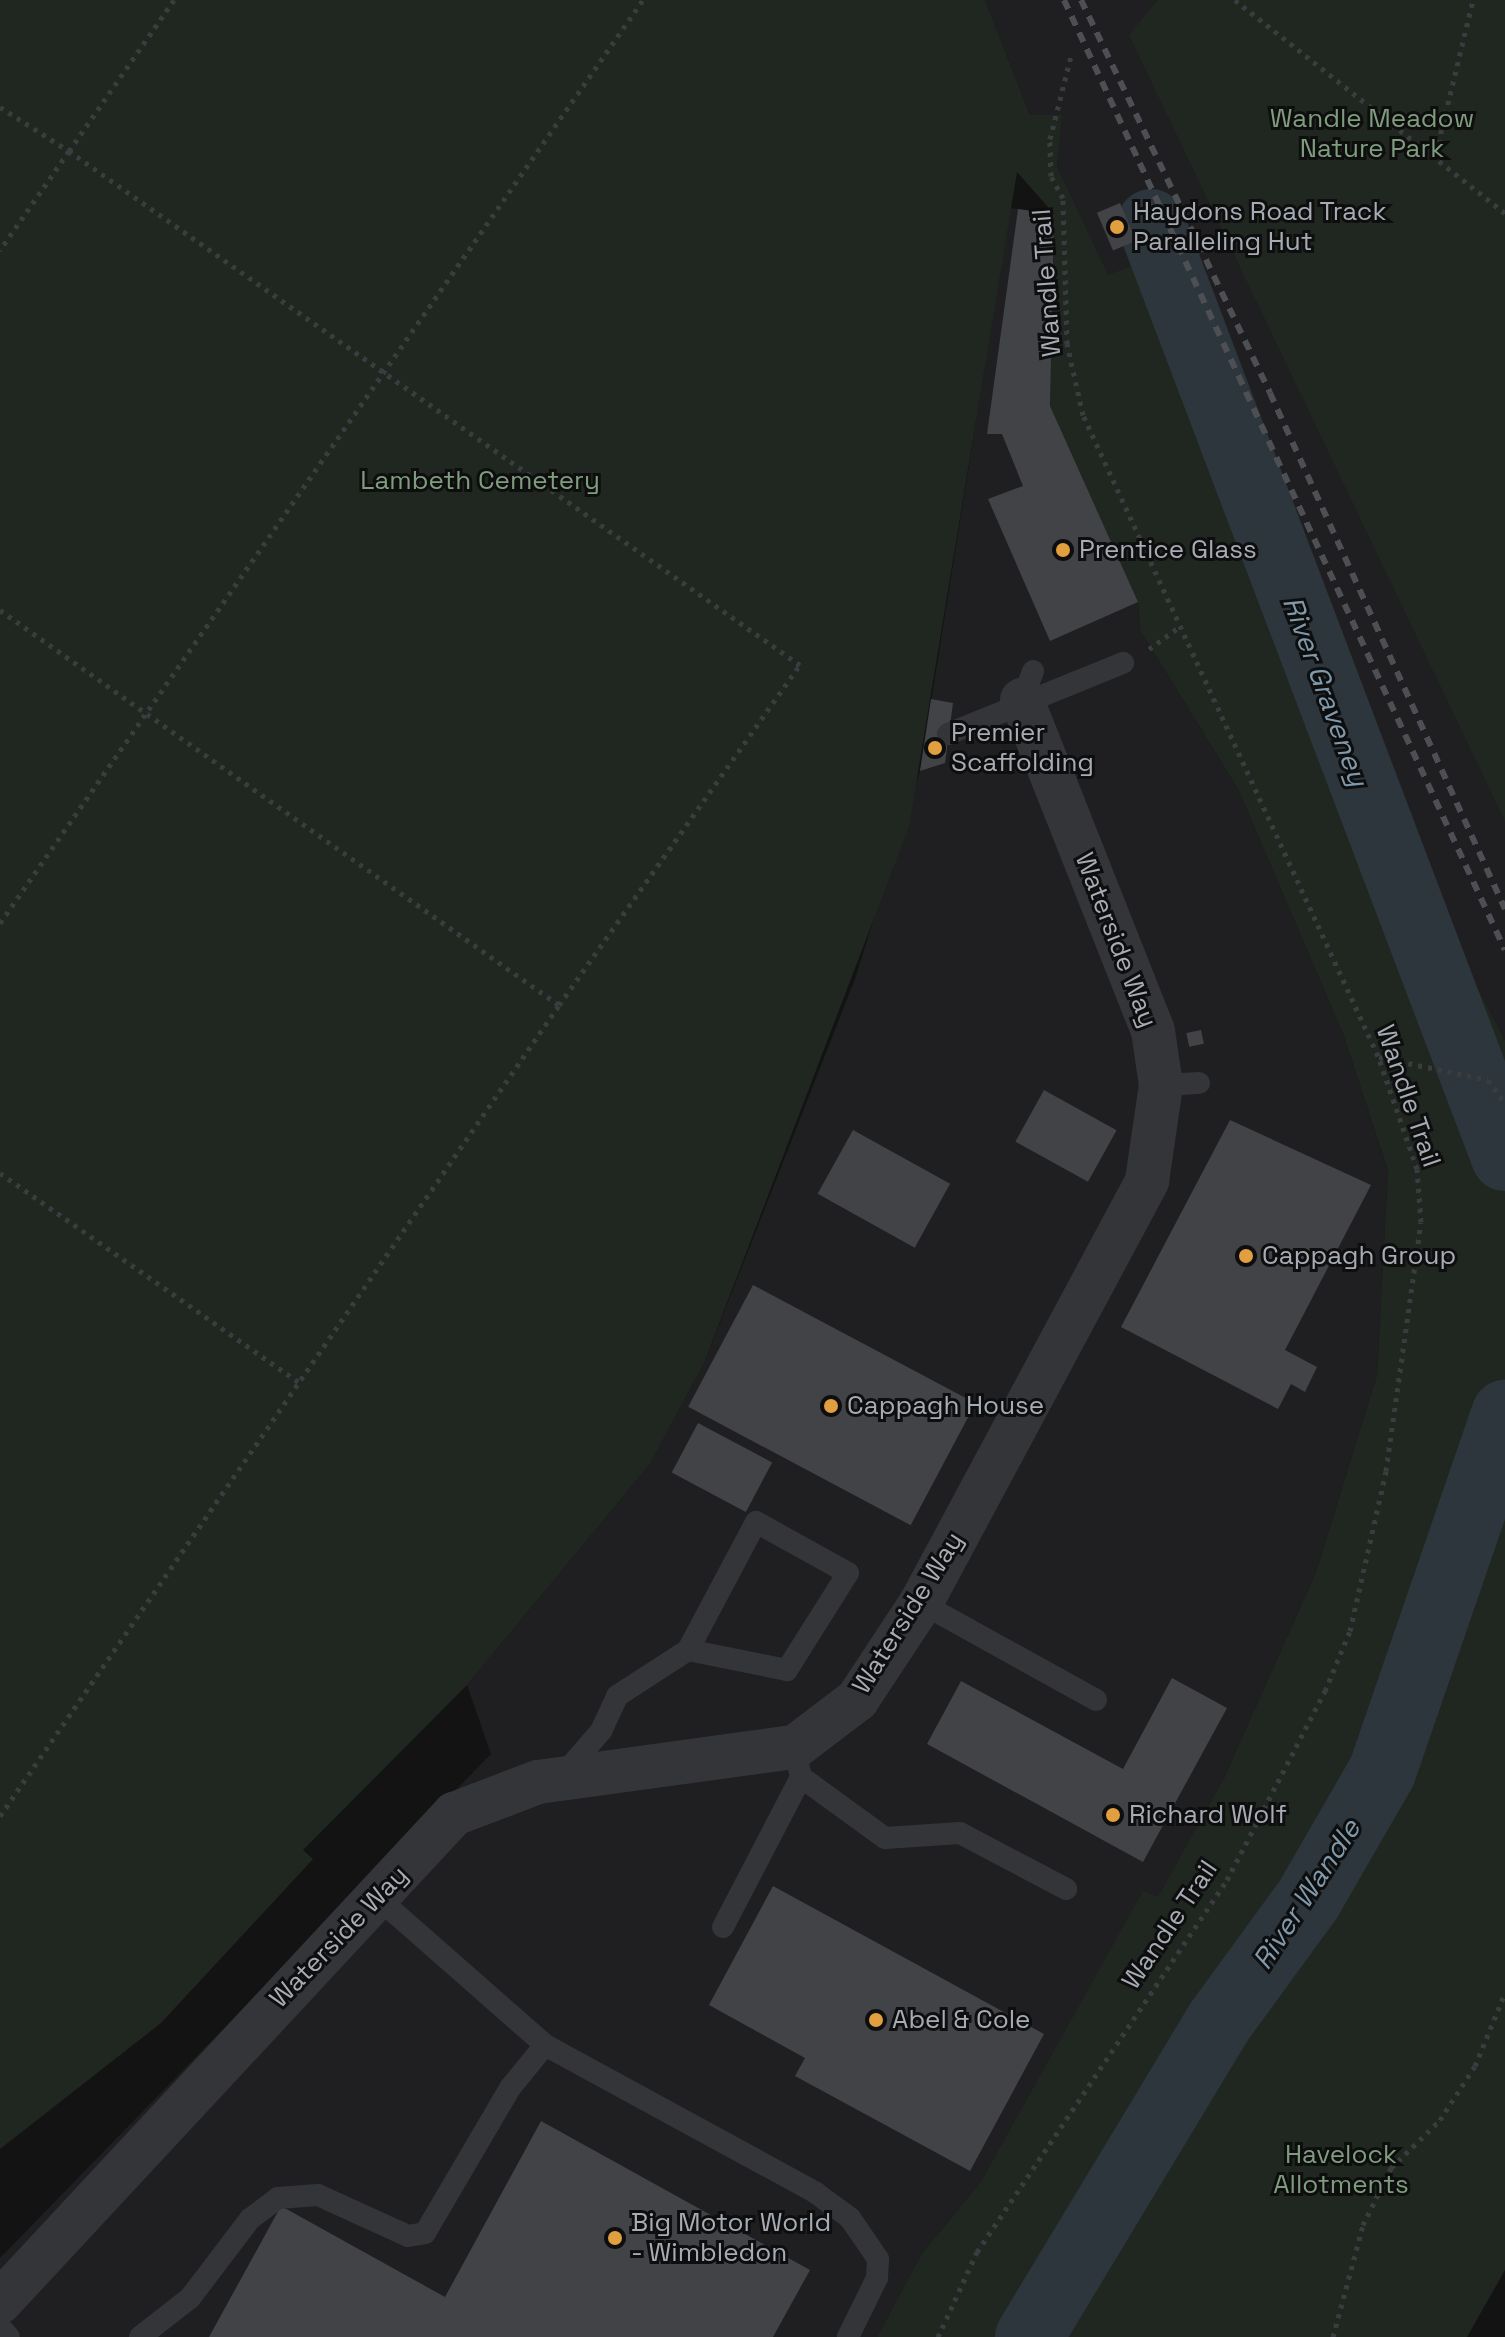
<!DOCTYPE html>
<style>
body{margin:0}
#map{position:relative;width:1505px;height:2337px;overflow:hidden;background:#131314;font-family:"Space Grotesk",sans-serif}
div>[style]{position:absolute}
.built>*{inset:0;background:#1f1f21}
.green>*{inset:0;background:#202720}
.river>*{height:68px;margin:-34px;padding:0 34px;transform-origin:34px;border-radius:34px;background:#2d363c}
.building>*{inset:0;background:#424347;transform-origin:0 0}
.path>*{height:5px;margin-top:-2.5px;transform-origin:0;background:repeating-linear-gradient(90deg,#3a3c40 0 4px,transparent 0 10px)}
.lane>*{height:22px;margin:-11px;padding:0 11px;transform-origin:11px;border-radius:11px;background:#343539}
.street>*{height:44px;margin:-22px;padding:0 22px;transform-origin:22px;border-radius:22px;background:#343539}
.rail>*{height:6px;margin-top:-3px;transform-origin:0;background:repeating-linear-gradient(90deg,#4d4f54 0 10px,transparent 0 18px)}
.dots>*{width:22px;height:22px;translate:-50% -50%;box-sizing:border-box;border:4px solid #0e0e0f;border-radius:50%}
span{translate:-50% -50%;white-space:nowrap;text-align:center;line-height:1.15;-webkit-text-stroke:6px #0e0e0f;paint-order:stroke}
.park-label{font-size:26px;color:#7f9d7e}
.poi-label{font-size:26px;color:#a6abb4}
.left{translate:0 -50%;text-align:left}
.street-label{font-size:26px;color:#a6abb4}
.water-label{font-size:28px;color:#7f9aac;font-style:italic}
</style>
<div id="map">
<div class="built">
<i style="clip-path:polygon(985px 0,1162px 0,1505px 724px,1505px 1040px,1414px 867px,1145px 261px,1108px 276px,1057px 166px,1061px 116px,1030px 115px)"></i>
<i style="clip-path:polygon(1010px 208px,1054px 214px,1053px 315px,1138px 602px,1140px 630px,1238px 789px,1343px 1034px,1388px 1170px,1377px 1375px,1316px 1572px,1224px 1778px,1158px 1898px,1143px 1892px,980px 2183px,922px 2253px,877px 2337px,0 2337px,0 2258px,491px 1754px,467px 1685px,650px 1464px,704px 1363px,855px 979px,920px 771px)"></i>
</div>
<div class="green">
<i style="clip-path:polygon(0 0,985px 0,1030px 115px,1062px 115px,1057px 166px,1108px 275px,1145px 261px,1414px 867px,1505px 1040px,1505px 2270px,1467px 2337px,877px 2337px,922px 2253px,980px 2183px,1143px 1891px,1158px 1897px,1224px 1778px,1316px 1572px,1377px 1375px,1388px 1170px,1343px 1034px,1238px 789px,1140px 630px,1138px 602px,1050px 406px,1054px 214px,1017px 172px,909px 827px,704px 1363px,650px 1464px,467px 1685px,303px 1850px,313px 1859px,161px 2023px,0 2149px)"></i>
<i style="clip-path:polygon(1158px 0,1505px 0,1505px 821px,1129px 35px)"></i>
</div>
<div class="river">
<i style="left:1151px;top:223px;width:999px;rotate:69.24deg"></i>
<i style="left:1029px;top:2337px;width:368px;rotate:-58.9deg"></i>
<i style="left:1219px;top:2022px;width:151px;rotate:-53.9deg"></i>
<i style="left:1308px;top:1900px;width:148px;rotate:-60deg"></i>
<i style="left:1382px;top:1772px;width:379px;rotate:-71deg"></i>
</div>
<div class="building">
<i style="left:1120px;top:203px;width:41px;height:25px;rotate:67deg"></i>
<i style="clip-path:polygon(1018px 209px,1054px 214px,1050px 406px,1138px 602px,1050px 641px,988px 499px,1023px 486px,1002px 434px,987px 434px)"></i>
<i style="clip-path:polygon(931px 699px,953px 703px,945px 763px,920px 771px)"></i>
<i style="left:1201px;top:1030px;width:14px;height:15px;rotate:78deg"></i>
<i style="left:1044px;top:1090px;width:83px;height:59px;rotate:29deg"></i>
<i style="clip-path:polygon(1230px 1120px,1371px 1185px,1285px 1350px,1317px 1367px,1305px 1392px,1291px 1384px,1278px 1409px,1121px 1327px)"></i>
<i style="left:853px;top:1130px;width:111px;height:73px;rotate:29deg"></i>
<i style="left:753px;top:1285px;width:252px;height:138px;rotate:28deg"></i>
<i style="left:698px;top:1423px;width:84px;height:56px;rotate:28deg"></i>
<i style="clip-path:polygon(1172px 1678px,1227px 1708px,1143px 1862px,927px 1744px,961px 1681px,1123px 1769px)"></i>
<i style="clip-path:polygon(773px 1886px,1044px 2034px,970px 2171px,795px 2076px,805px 2058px,709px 2005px)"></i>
<i style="clip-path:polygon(541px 2121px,810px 2270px,773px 2337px,209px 2337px,281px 2206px,445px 2297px)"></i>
</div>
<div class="path">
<i style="left:1235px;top:0;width:344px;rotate:38.3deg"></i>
<i style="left:0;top:107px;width:82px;rotate:32.5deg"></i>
<i style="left:69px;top:151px;width:121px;rotate:124.9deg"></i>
<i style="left:1436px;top:153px;width:157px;rotate:-76.4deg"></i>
<i style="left:0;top:610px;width:684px;rotate:35.25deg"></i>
<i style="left:559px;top:1005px;width:417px;rotate:-54.7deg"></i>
<i style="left:800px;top:665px;width:894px;rotate:-144.89deg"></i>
<i style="left:69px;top:151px;width:184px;rotate:-55.2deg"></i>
<i style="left:1149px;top:649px;width:36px;rotate:-36deg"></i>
<i style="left:0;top:923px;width:1125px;rotate:-55.14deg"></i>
<i style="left:1379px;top:1057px;width:111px;rotate:11.9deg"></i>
<i style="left:1488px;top:1080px;width:29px;rotate:54deg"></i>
<i style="left:0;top:1173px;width:364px;rotate:35deg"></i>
<i style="left:0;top:1816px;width:985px;rotate:-55.42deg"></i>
<i style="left:938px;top:2337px;width:94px;rotate:-65.4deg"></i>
<i style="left:977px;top:2252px;width:448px;rotate:-56.1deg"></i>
<i style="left:1227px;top:1880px;width:213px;rotate:-62.6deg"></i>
<i style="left:1325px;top:1691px;width:65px;rotate:-67.4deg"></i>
<i style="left:1350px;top:1631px;width:164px;rotate:-77.3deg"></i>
<i style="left:1386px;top:1471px;width:251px;rotate:-82deg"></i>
<i style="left:1421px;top:1222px;width:53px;rotate:-94.3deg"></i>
<i style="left:1417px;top:1169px;width:120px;rotate:-109deg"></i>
<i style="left:1378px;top:1056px;width:706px;rotate:-114.71deg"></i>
<i style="left:1083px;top:415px;width:73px;rotate:-102.7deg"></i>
<i style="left:1067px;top:344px;width:146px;rotate:-91.6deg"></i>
<i style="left:1063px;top:198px;width:25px;rotate:-119deg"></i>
<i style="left:1051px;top:176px;width:37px;rotate:-92deg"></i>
<i style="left:1050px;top:139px;width:86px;rotate:-75.8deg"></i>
<i style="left:1333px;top:2337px;width:116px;rotate:-75deg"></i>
<i style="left:1363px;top:2225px;width:64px;rotate:-63.8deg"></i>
<i style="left:1391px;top:2168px;width:69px;rotate:-44.4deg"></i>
<i style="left:1440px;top:2120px;width:64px;rotate:-57.1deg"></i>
<i style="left:1475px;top:2066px;width:79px;rotate:-67.7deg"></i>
</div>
<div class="lane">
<i style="left:1022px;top:700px;width:31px;rotate:-69deg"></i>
<i style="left:948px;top:734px;width:189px;rotate:-22.1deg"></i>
<i style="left:1161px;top:1085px;width:38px;rotate:-3deg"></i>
<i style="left:921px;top:1603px;width:200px;rotate:29deg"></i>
<i style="left:562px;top:1776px;width:60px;rotate:-49.1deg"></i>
<i style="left:601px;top:1731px;width:38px;rotate:-65deg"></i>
<i style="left:617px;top:1696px;width:85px;rotate:-32.9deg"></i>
<i style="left:688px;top:1650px;width:145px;rotate:-62deg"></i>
<i style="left:756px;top:1522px;width:105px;rotate:29deg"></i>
<i style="left:848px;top:1573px;width:115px;rotate:122.2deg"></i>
<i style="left:787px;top:1670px;width:101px;rotate:-168.6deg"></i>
<i style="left:801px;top:1777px;width:104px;rotate:36deg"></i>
<i style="left:885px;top:1838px;width:75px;rotate:-3.8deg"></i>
<i style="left:960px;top:1833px;width:120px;rotate:27.8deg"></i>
<i style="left:379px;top:1899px;width:221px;rotate:41.3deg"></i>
<i style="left:545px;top:2045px;width:309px;rotate:28.6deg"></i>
<i style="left:816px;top:2193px;width:42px;rotate:36.3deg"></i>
<i style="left:850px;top:2218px;width:50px;rotate:55.7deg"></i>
<i style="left:878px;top:2259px;width:19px;rotate:93deg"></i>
<i style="left:877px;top:2278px;width:66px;rotate:116.2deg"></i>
<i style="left:723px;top:1927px;width:169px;rotate:-62.5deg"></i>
<i style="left:801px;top:1777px;width:13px;rotate:-103deg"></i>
<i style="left:0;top:2327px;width:13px;rotate:48deg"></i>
<i style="left:140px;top:2337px;width:63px;rotate:-38deg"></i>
<i style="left:190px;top:2298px;width:99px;rotate:-52.8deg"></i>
<i style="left:250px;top:2219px;width:35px;rotate:-37deg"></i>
<i style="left:278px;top:2198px;width:40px;rotate:-4.3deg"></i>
<i style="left:318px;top:2195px;width:99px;rotate:24.5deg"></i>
<i style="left:408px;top:2236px;width:17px;rotate:-10deg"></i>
<i style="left:425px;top:2233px;width:168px;rotate:-59.6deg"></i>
<i style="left:510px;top:2088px;width:55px;rotate:-50.9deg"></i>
</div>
<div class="street">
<i style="left:0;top:2302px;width:667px;rotate:-47.07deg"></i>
<i style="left:454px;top:1814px;width:90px;rotate:-20.9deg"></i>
<i style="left:538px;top:1782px;width:259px;rotate:-7.8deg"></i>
<i style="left:795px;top:1747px;width:78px;rotate:-37.2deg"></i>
<i style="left:857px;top:1700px;width:116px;rotate:-56.6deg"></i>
<i style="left:921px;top:1603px;width:479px;rotate:-61.8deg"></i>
<i style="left:1147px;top:1181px;width:97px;rotate:-81.7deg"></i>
<i style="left:1161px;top:1085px;width:55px;rotate:-98.4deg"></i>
<i style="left:1153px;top:1031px;width:356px;rotate:-111.6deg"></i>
</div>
<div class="rail">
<i style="left:1064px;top:0;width:1047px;rotate:65.1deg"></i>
<i style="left:1081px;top:0;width:436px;rotate:64.3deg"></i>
<i style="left:1270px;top:393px;width:567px;rotate:65.51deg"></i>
</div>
<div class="dots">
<i style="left:1117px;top:227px;background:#e19f3f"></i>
<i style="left:1063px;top:550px;background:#e19f3f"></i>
<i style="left:935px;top:748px;background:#e19f3f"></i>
<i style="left:1246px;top:1256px;background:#e19f3f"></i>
<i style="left:831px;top:1406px;background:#e19f3f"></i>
<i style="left:1113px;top:1815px;background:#e19f3f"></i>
<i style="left:876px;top:2020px;background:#e19f3f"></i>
<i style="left:615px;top:2238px;background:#e19f3f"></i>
</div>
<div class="park-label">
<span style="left:1372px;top:134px">Wandle Meadow<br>Nature Park</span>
<span style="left:480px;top:481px">Lambeth Cemetery</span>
<span style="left:1341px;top:2170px">Havelock<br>Allotments</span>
</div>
<div class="poi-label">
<span class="left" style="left:1133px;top:227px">Haydons Road Track<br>Paralleling Hut</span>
<span class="left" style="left:1079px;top:550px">Prentice Glass</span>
<span class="left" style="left:951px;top:748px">Premier<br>Scaffolding</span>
<span class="left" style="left:1262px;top:1256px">Cappagh Group</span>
<span class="left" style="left:847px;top:1406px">Cappagh House</span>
<span class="left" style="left:1129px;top:1815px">Richard Wolf</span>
<span class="left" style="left:892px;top:2020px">Abel &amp; Cole</span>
<span class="left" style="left:631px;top:2238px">Big Motor World<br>- Wimbledon</span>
</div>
<div class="street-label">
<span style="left:1047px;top:283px;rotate:-94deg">Wandle Trail</span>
<span style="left:1116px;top:940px;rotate:69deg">Waterside Way</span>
<span style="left:1408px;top:1096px;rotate:71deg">Wandle Trail</span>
<span style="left:908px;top:1613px;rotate:-58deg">Waterside Way</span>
<span style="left:1170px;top:1925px;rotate:-56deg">Wandle Trail</span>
<span style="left:339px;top:1937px;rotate:-46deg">Waterside Way</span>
</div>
<div class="water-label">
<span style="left:1326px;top:691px;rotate:70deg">River Graveney</span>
<span style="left:1306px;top:1894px;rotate:-57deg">River Wandle</span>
</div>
</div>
